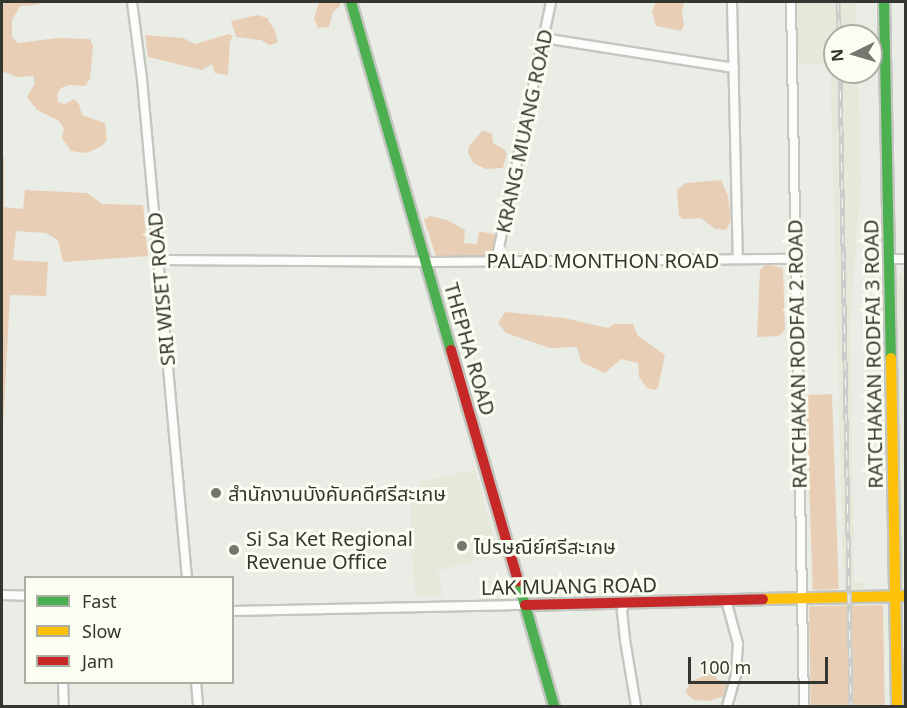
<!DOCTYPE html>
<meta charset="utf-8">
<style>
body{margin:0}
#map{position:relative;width:907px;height:708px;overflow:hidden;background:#eaece6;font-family:"Noto Sans","Noto Sans Thai",sans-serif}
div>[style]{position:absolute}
.built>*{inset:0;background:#e4e9da}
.green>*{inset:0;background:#e8ceb4;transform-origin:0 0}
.roads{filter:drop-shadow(2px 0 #c4c6c0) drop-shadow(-2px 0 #c4c6c0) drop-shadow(0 2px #c4c6c0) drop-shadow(0 -2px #c4c6c0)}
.street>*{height:8px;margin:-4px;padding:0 4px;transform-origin:4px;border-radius:4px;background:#fcfcfb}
.fast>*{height:10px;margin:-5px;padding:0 5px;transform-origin:5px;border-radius:5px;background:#4caf50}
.slow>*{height:10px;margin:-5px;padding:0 5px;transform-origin:5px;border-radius:5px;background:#ffc107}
.jam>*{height:10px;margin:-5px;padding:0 5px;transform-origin:5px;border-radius:5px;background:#c62828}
.rail>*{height:5px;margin-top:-2.5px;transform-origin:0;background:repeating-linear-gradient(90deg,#f9fef0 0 9px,#cccdcb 0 18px);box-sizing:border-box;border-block:2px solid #cccdcb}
.dots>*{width:16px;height:16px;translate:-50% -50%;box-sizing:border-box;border:3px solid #f9fef0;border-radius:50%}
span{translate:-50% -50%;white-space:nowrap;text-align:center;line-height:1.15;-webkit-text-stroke:6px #f9fef0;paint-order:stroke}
.street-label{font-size:20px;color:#343631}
.poi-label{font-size:20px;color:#343631}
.left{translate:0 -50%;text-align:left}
.frame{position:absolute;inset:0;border:3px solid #343631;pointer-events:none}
.legend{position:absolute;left:24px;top:576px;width:210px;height:108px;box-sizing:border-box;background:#f9fef0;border:2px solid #aaaea4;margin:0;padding:8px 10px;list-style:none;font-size:18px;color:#343631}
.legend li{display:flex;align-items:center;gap:12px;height:30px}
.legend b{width:30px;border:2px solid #aaaea4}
.north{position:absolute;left:823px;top:24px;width:60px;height:60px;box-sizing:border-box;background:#f9fef0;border:2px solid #aaaea4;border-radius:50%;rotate:265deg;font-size:16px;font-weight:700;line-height:24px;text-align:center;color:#343631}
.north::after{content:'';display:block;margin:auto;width:21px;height:27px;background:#747670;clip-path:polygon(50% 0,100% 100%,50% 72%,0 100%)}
.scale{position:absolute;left:688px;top:657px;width:140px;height:27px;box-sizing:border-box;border:3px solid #343631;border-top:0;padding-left:8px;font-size:18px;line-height:21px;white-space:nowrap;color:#343631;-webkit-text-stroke:4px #f9fef0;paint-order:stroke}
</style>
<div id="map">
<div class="built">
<i style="clip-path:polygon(797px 2px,856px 2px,857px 36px,835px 36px,835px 72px,858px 72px,861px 180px,850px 323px,854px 582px,864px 582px,864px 592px,844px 592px,830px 65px,799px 65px)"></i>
<i style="clip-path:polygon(902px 268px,906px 268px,905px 583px,902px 580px,897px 281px)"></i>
<i style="clip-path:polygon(475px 470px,499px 554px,437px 571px,443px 596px,415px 597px,410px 510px,420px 481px)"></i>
</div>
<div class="green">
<i style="clip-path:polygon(2px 2px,44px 2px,36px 5px,20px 6px,12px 20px,12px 37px,18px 43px,58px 38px,90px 39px,93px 47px,90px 79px,85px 86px,69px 85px,61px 88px,57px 95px,58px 102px,65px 104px,74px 99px,79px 104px,82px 115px,105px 123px,107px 140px,102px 146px,86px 153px,71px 151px,62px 138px,64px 129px,59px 121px,37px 110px,27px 97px,35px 83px,33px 76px,17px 77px,2px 71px)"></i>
<i style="clip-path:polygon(319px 2px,340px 2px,340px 6px,333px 12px,329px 27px,318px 28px,314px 19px)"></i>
<i style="clip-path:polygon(656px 2px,684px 2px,682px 12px,684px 26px,681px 31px,656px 26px,652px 12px)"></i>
<i style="clip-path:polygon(257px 15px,267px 18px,275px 31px,278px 42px,270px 45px,261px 40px,236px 37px,231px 21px)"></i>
<i style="clip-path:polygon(229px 34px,233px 36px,230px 42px,228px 75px,215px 73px,212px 64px,202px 70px,148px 57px,145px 35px,183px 38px,195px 44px)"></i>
<i style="clip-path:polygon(483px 130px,492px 134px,493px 143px,505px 150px,507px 154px,503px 168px,486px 169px,473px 163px,468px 152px,469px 146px)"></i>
<i style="clip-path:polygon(2px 156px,4px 156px,4px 207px,23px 209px,25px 190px,87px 193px,102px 204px,143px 205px,148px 256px,63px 262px,58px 240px,46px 233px,16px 231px,13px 260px,48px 262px,46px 296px,10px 295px,2px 446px)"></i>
<i style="clip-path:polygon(721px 180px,728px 196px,731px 221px,726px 230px,715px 229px,701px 218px,683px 219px,679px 216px,677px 190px,686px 183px)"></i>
<i style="clip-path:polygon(430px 216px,447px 220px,465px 230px,464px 243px,477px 244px,479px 231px,496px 235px,491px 253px,487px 257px,436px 256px,424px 220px)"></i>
<i style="clip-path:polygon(766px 264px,783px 268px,785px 330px,779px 336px,757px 337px,760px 270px)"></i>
<i style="clip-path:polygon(505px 312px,564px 318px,608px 328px,614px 324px,633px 324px,638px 336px,665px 355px,658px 387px,655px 390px,647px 388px,639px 377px,638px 363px,621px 359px,605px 373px,581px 362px,577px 347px,550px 348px,506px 333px,498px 323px)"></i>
<i style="left:832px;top:394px;width:195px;height:26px;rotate:88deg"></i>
<i style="left:883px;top:605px;width:101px;height:74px;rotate:89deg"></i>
<i style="clip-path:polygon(712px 673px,718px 680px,727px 681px,728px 695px,709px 701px,694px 700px,685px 692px,691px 681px)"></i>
</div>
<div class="roads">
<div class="street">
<i style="left:132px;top:2px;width:78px;rotate:82.6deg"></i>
<i style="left:142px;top:79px;width:501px;rotate:84.85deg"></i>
<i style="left:732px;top:2px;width:257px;rotate:88.7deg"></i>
<i style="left:791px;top:2px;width:704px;rotate:88.94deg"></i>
<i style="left:543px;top:38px;width:193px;rotate:8.9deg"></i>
<i style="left:889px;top:259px;width:17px"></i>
<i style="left:159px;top:260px;width:267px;rotate:0.4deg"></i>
<i style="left:426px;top:262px;width:370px;rotate:-0.5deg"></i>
<i style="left:496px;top:261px;width:265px;rotate:-78deg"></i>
<i style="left:2px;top:595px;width:24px;rotate:2deg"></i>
<i style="left:726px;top:600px;width:46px;rotate:74.7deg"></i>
<i style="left:738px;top:644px;width:31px;rotate:94deg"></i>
<i style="left:736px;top:675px;width:32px;rotate:106deg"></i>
<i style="left:625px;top:603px;width:9px;rotate:111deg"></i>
<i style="left:622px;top:611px;width:29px;rotate:84deg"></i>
<i style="left:625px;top:640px;width:67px;rotate:80.5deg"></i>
<i style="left:232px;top:611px;width:293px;rotate:-1.2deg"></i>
<i style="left:63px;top:682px;width:24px;rotate:88deg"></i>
<i style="left:196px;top:682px;width:24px;rotate:85deg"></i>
</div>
<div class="fast">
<i style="left:351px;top:2px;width:362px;rotate:74deg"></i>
<i style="left:884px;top:2px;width:356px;rotate:88.9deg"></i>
<i style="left:518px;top:581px;width:130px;rotate:73.9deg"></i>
</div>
<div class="slow">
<i style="left:891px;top:358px;width:348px;rotate:89deg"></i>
<i style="left:763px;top:599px;width:143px;rotate:-1.2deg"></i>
</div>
<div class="jam">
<i style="left:451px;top:350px;width:241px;rotate:73.8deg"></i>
<i style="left:525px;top:605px;width:238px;rotate:-1.4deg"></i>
</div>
</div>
<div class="rail">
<i style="left:838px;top:2px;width:34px;rotate:88deg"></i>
<i style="left:840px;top:72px;width:634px;rotate:89.01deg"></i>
</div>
<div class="dots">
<i style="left:216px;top:493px;background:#747670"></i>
<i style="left:462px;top:546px;background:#747670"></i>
<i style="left:234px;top:550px;background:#747670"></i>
</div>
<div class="street-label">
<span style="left:524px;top:131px;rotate:-78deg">KRANG MUANG ROAD</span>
<span style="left:603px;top:260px">PALAD MONTHON ROAD</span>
<span style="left:161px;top:289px;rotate:-95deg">SRI WISET ROAD</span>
<span style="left:470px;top:349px;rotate:74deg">THEPHA ROAD</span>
<span style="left:797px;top:354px;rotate:-91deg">RATCHAKAN RODFAI 2 ROAD</span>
<span style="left:873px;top:354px;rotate:-91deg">RATCHAKAN RODFAI 3 ROAD</span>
<span style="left:569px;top:586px;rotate:-1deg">LAK MUANG ROAD</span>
</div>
<div class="poi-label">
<span class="left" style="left:228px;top:493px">สำนักงานบังคับคดีศรีสะเกษ</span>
<span class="left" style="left:246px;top:550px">Si Sa Ket Regional<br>Revenue Office</span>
<span class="left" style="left:474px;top:546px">ไปรษณีย์ศรีสะเกษ</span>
</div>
<div class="frame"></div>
<ul class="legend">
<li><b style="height:8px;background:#4caf50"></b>Fast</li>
<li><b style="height:8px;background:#ffc107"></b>Slow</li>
<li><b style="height:8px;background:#c62828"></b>Jam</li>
</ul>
<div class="north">N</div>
<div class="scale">100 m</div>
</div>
